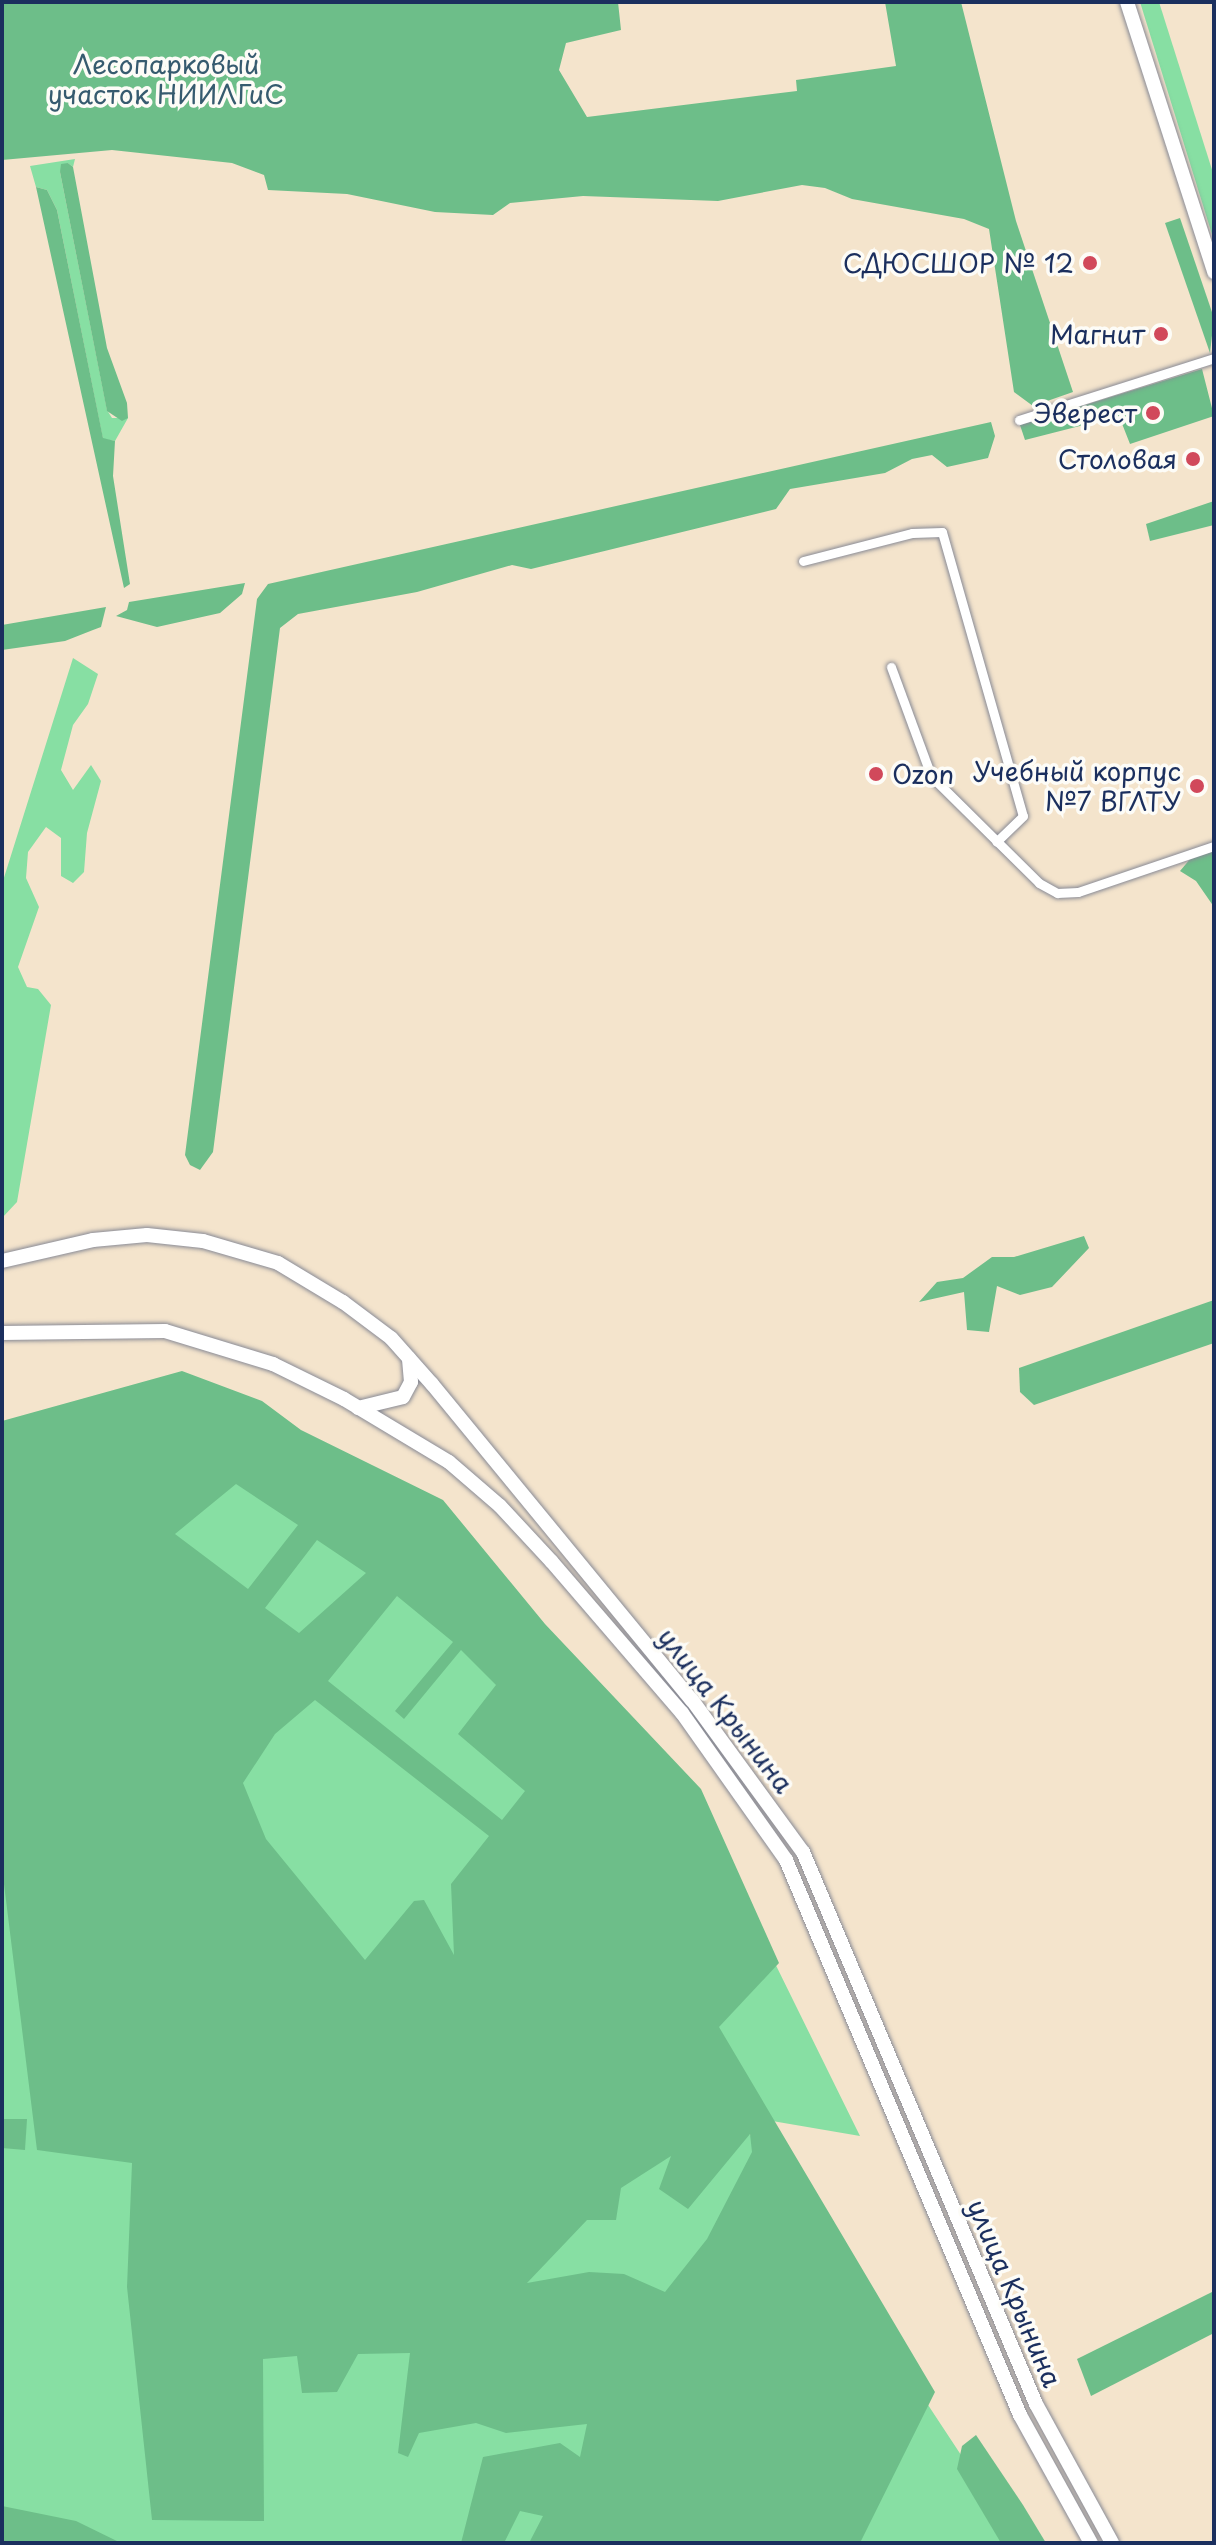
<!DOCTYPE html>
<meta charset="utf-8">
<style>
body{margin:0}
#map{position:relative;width:1216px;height:2545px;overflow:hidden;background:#f4e4cc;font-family:"Playpen Sans",sans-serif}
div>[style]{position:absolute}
.green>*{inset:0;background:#87dfa3}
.forest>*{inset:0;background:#6dbe89}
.roads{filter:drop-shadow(0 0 2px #888a95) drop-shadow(0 0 2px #888a95)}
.street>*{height:9px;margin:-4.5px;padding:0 4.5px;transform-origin:4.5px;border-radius:4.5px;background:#fff}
.secondary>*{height:14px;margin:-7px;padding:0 7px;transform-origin:7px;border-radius:7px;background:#fff}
.dots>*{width:22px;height:22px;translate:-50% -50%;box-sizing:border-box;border:4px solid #fdfcf7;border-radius:50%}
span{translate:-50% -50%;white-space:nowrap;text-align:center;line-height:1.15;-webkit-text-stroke:7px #fdfcf7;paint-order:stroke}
.park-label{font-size:26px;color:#365b6f}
.poi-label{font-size:26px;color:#1b2f5e}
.right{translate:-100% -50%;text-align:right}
.left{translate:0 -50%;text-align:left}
.street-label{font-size:26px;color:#1b2f5e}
.frame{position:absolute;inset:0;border:4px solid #1b2f5e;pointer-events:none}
</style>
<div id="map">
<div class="green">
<i style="clip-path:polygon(1140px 2px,1159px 2px,1214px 176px,1214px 241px)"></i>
<i style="clip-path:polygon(75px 159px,73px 167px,68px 163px,60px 172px,107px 410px,112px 418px,128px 418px,115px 441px,103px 439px,57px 210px,47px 190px,36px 187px,30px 166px)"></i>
<i style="clip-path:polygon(73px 658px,98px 674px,88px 704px,73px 725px,61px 770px,73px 790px,91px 765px,101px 781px,87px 833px,84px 872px,73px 883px,61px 876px,61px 838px,46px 827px,28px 852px,26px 878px,39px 907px,18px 967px,27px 987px,38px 989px,51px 1005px,17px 1202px,2px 1218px,2px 884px)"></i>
<i style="clip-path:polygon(179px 1375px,761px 1935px,860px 2136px,737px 2115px,1019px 2543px,2px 2543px,2px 1424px)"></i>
</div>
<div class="forest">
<i style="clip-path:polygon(2px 2px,618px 2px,621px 30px,566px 43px,559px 70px,587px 117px,797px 91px,796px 80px,896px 66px,885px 2px,961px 2px,1016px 221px,1073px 392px,1033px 406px,1014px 392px,989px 229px,964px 219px,852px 199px,825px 188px,802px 185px,718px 201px,583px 196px,510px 203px,493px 215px,435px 212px,347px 194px,268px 190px,264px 175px,232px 163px,112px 150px,2px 160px)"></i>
<i style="clip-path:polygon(68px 163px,73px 167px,107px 348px,127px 403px,128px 418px,122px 421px,107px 411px,60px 172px,61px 164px)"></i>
<i style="clip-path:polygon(36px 187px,47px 190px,57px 210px,103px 438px,115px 441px,113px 476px,130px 584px,124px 588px)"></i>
<i style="clip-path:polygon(1180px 218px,1214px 318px,1210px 353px,1165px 223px)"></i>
<i style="clip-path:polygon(1202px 369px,1214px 416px,1130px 444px,1119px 416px,1025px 440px,1020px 425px)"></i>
<i style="clip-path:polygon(991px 422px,995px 436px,988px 458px,947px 467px,932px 455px,912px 459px,885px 473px,790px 489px,776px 509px,531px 569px,512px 565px,417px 592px,298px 614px,280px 628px,213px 1152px,200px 1170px,190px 1165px,185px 1155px,257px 599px,268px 584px)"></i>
<i style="clip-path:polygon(1214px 501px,1214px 525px,1150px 541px,1146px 524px)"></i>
<i style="clip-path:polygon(245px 583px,242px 594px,220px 613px,157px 627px,116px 616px,127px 610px,129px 602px)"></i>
<i style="clip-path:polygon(106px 607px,101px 627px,93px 630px,65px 641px,2px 650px,2px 625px)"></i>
<i style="clip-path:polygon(1214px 851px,1214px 907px,1196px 881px,1180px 871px,1191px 858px)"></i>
<i style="clip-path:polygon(1084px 1236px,1089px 1248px,1052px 1287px,1020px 1295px,997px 1286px,989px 1332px,967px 1330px,964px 1292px,919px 1302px,937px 1282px,963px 1278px,992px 1257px,1014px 1257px)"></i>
<i style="clip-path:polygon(1214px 1300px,1214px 1343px,1034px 1405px,1020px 1392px,1019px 1368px)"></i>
<i style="clip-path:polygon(evenodd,182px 1371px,262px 1401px,301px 1430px,443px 1500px,545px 1624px,701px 1789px,779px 1963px,719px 2027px,935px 2392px,860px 2543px,529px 2543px,543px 2516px,520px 2511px,504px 2543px,461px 2543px,483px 2457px,560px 2443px,580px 2457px,587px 2424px,506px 2433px,476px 2423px,419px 2433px,408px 2457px,398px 2453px,410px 2353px,358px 2354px,337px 2392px,302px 2393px,297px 2356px,263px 2359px,264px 2521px,152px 2520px,127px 2287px,132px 2163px,37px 2150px,2px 1868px,2px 1421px,182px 1371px,236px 1484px,298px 1525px,248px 1589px,175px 1534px,236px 1484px,182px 1371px,317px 1540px,366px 1573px,299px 1633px,265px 1608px,317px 1540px,182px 1371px,397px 1596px,453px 1642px,395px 1711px,404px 1719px,461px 1650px,496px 1685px,458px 1734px,525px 1791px,502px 1820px,328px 1681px,397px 1596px,182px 1371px,315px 1700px,489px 1836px,451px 1884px,454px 1955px,424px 1900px,414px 1901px,365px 1960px,266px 1839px,243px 1783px,275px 1734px,315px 1700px,182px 1371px,750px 2134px,752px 2152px,707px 2239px,665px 2292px,624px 2274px,589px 2272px,527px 2283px,587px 2220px,616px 2220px,621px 2188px,671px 2156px,659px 2189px,688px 2209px,750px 2134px)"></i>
<i style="clip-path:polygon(2px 2119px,27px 2119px,25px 2150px,2px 2148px)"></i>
<i style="clip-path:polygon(1214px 2291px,1214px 2333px,1091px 2396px,1077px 2359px)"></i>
<i style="clip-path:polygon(976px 2435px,1023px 2505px,1046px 2543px,1001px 2543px,957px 2469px,962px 2446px)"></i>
<i style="clip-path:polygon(2px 2506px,76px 2521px,121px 2543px,2px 2543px)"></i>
</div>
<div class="roads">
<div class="street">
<i style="left:1019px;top:420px;width:205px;rotate:-17.6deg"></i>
<i style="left:803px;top:561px;width:113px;rotate:-14.4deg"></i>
<i style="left:912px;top:533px;width:30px;rotate:-2deg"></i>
<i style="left:942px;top:532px;width:295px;rotate:74.1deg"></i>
<i style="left:1023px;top:816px;width:37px;rotate:136deg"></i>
<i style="left:891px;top:667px;width:116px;rotate:69.8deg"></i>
<i style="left:931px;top:776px;width:152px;rotate:44.7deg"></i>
<i style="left:1039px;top:883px;width:21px;rotate:29deg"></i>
<i style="left:1057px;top:893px;width:21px;rotate:-3deg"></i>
<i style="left:1078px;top:892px;width:144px;rotate:-18.7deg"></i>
</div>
<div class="secondary">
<i style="left:1127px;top:2px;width:284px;rotate:72.1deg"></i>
<i style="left:2px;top:1261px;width:93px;rotate:-13deg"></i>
<i style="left:93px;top:1240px;width:54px;rotate:-5.3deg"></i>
<i style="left:147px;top:1235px;width:56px;rotate:6.1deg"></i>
<i style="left:203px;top:1241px;width:78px;rotate:16.3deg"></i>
<i style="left:278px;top:1263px;width:76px;rotate:31deg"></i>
<i style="left:343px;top:1302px;width:60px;rotate:36.9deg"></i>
<i style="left:391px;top:1338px;width:62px;rotate:48.3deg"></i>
<i style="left:432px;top:1384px;width:409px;rotate:50.6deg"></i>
<i style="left:692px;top:1700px;width:188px;rotate:53.9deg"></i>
<i style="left:803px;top:1852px;width:599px;rotate:67.12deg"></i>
<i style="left:1036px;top:2404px;width:158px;rotate:61.3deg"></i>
<i style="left:2px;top:1333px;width:163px;rotate:-0.7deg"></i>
<i style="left:165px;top:1331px;width:113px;rotate:17deg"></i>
<i style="left:273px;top:1364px;width:79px;rotate:26.2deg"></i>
<i style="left:344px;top:1399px;width:122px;rotate:31deg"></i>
<i style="left:449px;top:1462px;width:67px;rotate:40.8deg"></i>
<i style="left:500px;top:1506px;width:76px;rotate:47.1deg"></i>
<i style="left:552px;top:1562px;width:199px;rotate:49.3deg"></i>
<i style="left:682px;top:1713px;width:180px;rotate:54.7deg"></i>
<i style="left:786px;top:1860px;width:602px;rotate:67.14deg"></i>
<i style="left:1020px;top:2415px;width:146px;rotate:61deg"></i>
<i style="left:358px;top:1408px;width:46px;rotate:-13.7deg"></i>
<i style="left:403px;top:1397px;width:17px;rotate:-62deg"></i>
<i style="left:411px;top:1382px;width:24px;rotate:-95deg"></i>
</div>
</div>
<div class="dots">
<i style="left:1090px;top:263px;background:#d1495b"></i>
<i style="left:1161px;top:334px;background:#d1495b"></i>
<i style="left:1153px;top:413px;background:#d1495b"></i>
<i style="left:1193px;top:459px;background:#d1495b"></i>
<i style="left:876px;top:774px;background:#d1495b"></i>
<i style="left:1197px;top:786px;background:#d1495b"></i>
</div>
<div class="park-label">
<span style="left:166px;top:79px">Лесопарковый<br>участок НИИЛГиС</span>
</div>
<div class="poi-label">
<span class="right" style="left:1074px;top:263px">СДЮСШОР № 12</span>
<span class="right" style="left:1145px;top:334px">Магнит</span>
<span class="right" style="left:1137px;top:413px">Эверест</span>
<span class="right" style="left:1177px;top:459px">Столовая</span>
<span class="right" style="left:1181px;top:786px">Учебный корпус<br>№7 ВГЛТУ</span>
<span class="left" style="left:892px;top:774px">Ozon</span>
</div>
<div class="street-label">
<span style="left:726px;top:1710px;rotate:52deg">улица Крынина</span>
<span style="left:1015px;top:2293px;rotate:67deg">улица Крынина</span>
</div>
<div class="frame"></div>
</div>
